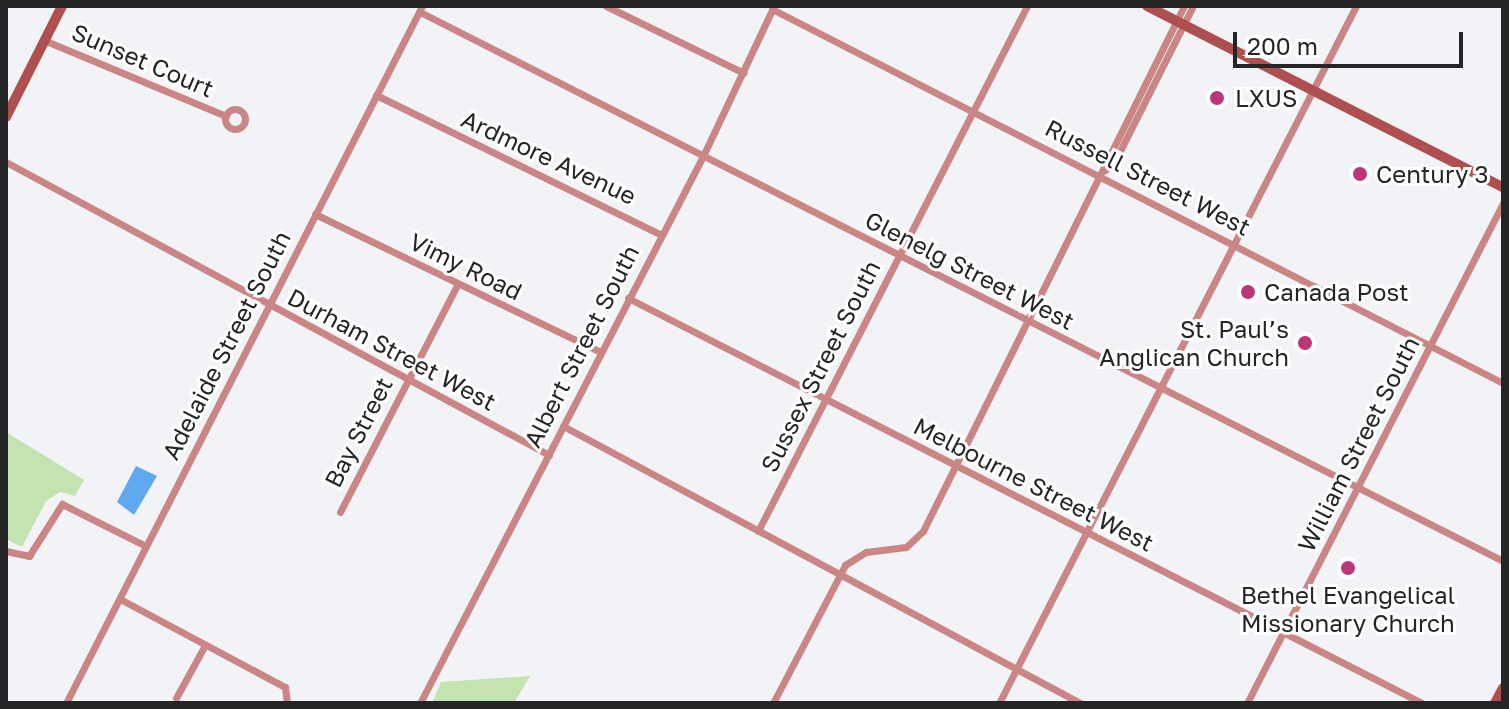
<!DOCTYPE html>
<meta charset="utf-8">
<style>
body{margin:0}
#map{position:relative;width:1509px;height:709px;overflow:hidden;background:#f2f3f6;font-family:"Golos Text",sans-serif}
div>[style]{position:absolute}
.green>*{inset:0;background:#c3e4b1}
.water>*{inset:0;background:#60a9ee}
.minor>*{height:7px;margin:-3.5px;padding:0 3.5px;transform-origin:3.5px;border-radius:3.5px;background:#ca8685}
.minor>.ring{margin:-3.5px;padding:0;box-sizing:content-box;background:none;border:7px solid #ca8685;border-radius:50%}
.secondary>*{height:10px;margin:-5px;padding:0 5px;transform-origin:5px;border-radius:5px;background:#ae4f50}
.dots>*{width:22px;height:22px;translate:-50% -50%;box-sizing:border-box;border:4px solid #fff;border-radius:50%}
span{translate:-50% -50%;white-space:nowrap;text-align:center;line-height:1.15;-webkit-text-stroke:6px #fff;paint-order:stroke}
.street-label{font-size:24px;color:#242526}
.poi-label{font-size:24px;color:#242526}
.left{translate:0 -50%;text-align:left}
.right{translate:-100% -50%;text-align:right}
.frame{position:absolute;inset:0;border:8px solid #242526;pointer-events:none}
.scale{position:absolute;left:1233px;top:32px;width:230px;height:36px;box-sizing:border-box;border:4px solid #242526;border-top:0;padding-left:10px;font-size:24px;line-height:28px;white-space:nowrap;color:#242526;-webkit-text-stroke:6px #fff;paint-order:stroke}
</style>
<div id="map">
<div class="green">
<i style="clip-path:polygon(6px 432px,84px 480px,75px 496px,60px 492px,46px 501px,22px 547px,6px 539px)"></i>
<i style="clip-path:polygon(530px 676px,514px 703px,432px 703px,441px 682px)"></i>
</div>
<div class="water">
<i style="clip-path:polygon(136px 466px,157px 476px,134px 515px,117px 502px)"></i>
</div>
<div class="minor">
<i style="left:606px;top:6px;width:153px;rotate:25.9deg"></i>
<i style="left:772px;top:9px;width:821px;rotate:27.1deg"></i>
<i style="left:420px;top:12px;width:1214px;rotate:26.88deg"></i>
<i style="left:46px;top:41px;width:195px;rotate:22.6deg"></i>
<i style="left:376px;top:95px;width:316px;rotate:26.1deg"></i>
<i class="ring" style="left:225px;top:109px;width:13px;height:13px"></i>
<i style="left:6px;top:162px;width:617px;rotate:28.35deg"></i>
<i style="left:1105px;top:170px;width:11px;rotate:-38deg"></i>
<i style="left:1114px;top:163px;width:176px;rotate:-63.3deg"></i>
<i style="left:315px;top:214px;width:317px;rotate:25.8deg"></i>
<i style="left:628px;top:298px;width:891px;rotate:27.03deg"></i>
<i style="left:563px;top:426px;width:587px;rotate:28.18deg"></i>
<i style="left:340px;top:512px;width:255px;rotate:-62.7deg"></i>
<i style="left:758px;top:531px;width:590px;rotate:-62.87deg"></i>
<i style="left:6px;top:551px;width:24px;rotate:12deg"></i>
<i style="left:29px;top:556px;width:62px;rotate:-57.6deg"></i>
<i style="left:62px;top:504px;width:94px;rotate:26.6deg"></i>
<i style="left:120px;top:599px;width:187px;rotate:28.1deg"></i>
<i style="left:285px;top:687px;width:16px;rotate:83deg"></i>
<i style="left:176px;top:698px;width:60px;rotate:-61.3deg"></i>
<i style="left:66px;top:703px;width:783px;rotate:-62.94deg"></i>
<i style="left:420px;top:703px;width:616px;rotate:-62.64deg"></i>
<i style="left:703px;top:156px;width:164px;rotate:-64.7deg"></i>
<i style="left:773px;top:703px;width:156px;rotate:-62.4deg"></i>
<i style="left:845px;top:565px;width:25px;rotate:-32deg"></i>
<i style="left:866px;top:552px;width:40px;rotate:-7.1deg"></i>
<i style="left:906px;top:547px;width:23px;rotate:-43deg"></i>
<i style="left:923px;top:531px;width:586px;rotate:-63.57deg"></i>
<i style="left:999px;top:703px;width:783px;rotate:-62.88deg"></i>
<i style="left:1247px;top:703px;width:562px;rotate:-62.89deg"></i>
</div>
<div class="secondary">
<i style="left:1147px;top:6px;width:399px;rotate:27deg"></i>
<i style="left:6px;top:117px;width:124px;rotate:-63.2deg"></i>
<i style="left:1495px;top:703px;width:17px;rotate:-62deg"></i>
</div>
<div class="dots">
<i style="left:1217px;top:98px;background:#bb3578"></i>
<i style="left:1360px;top:174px;background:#bb3578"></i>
<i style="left:1248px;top:292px;background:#bb3578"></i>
<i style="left:1305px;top:343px;background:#bb3578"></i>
<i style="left:1348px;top:568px;background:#bb3578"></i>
</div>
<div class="street-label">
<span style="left:143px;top:60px;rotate:23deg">Sunset Court</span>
<span style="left:549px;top:157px;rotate:25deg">Ardmore Avenue</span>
<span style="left:1148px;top:177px;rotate:27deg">Russell Street West</span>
<span style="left:466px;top:266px;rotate:26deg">Vimy Road</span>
<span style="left:970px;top:270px;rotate:27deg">Glenelg Street West</span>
<span style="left:226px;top:345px;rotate:-63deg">Adelaide Street South</span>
<span style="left:581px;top:346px;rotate:-63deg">Albert Street South</span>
<span style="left:392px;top:349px;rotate:28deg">Durham Street West</span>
<span style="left:820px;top:366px;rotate:-63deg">Sussex Street South</span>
<span style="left:358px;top:432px;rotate:-63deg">Bay Street</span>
<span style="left:1358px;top:444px;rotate:-63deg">William Street South</span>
<span style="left:1034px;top:484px;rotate:27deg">Melbourne Street West</span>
</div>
<div class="poi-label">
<span class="left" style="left:1235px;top:98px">LXUS</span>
<span class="left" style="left:1376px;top:174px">Century 3</span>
<span class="left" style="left:1264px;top:292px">Canada Post</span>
<span class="right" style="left:1289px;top:343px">St. Paul’s<br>Anglican Church</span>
<span style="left:1348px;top:609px">Bethel Evangelical<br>Missionary Church</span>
</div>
<div class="frame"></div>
<div class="scale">200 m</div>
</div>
